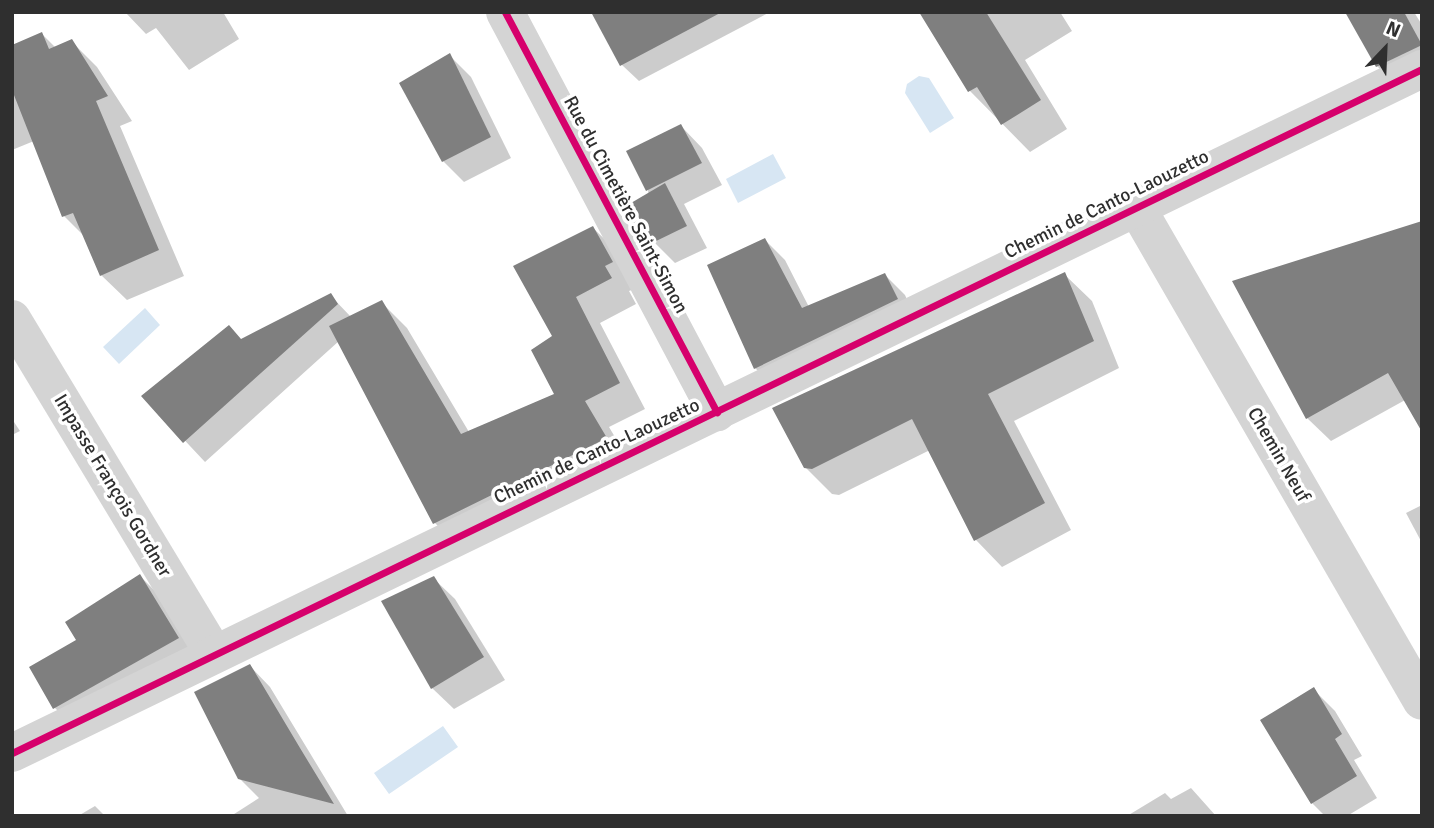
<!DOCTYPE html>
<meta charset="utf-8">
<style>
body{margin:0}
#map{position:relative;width:1434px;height:828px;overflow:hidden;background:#fff;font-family:Signika,sans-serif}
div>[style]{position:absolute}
.water>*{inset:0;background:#d7e6f3}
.shadow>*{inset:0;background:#0003}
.building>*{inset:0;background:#7f7f7f}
.street>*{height:38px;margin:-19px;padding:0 19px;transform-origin:19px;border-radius:19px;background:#d4d4d4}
.cycleway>*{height:7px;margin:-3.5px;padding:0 3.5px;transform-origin:3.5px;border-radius:3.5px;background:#d6006c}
span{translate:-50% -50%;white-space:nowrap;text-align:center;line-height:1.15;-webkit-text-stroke:7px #fff;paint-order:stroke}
.street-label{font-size:19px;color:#2f2f2f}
.frame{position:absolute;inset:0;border:14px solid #2f2f2f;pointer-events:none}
.north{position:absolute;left:1350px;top:14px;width:70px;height:70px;-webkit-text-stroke:5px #fff;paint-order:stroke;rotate:23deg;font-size:19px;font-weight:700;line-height:28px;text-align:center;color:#2f2f2f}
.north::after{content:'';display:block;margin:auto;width:24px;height:32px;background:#2f2f2f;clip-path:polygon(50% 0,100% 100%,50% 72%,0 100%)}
</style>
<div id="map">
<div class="water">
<i style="clip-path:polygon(919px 76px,929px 78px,954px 118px,930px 133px,905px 93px,907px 84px)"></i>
<i style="clip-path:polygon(773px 154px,786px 178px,738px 203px,726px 179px)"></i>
<i style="clip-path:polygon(145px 308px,160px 325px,119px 364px,103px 347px)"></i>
<i style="clip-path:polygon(443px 726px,458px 747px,389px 794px,374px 773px)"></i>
</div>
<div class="shadow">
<i style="clip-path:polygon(223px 12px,239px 39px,189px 70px,156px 28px,146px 34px,125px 12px)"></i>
<i style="clip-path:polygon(593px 12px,770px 12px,639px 81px,622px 65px)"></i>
<i style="clip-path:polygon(921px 12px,1060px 12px,1072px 31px,1025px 60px,1067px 129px,1030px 152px,970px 91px)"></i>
<i style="clip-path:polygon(1347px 12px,1414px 12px,1422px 25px,1422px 88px,1407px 96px,1377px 66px)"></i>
<i style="clip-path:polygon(42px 34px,56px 48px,71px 41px,97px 67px,132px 121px,120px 126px,184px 276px,127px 300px,101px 275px,85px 237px,64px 216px,34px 141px,12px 150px,12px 47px)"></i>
<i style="clip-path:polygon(450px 56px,471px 77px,511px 158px,464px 182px,443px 161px)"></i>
<i style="clip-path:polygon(681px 126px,702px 148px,722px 185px,684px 204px,707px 248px,675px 263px,654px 242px,648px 190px)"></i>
<i style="clip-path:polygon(593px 228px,619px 253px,637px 288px,629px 291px,636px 304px,600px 323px,645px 409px,609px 427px,631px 464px,460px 549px,435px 523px,339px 341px,205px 462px,144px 397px,330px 295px,351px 317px,381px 302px,407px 328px,469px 432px,557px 395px,555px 336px)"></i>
<i style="clip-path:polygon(1422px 229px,1407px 399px,1331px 441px,1307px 418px)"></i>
<i style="clip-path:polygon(765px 240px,785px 260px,809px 307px,885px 275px,905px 295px,916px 319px,775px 387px,755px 368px)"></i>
<i style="clip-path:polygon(1065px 275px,1092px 301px,1119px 368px,1014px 421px,1071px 530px,1002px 567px,976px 540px,930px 450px,839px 495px,832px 494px,805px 467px)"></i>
<i style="clip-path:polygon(12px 419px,20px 431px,12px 435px)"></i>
<i style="clip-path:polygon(1422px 505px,1422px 543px,1406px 513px)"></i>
<i style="clip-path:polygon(140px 576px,162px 598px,199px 660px,76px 729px,55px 708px,78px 640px)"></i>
<i style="clip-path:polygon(433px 578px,455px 599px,505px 680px,454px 709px,432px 688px)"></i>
<i style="clip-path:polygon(250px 666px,270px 687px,348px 816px,231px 816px,259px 798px,239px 778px)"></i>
<i style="clip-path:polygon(1314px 690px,1335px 711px,1362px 756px,1354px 760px,1377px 798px,1347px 816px,1325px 816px,1312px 803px)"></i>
<i style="clip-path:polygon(1191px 788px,1216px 816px,1127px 816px,1165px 793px,1171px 799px)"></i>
<i style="clip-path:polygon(95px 806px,105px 816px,78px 816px)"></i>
</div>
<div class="building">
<i style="clip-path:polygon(591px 12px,722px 12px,620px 66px)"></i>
<i style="clip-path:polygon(919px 12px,986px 12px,1041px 100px,1001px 125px,977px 87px,968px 92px)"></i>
<i style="clip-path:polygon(1345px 12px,1404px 12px,1422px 45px,1376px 67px)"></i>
<i style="clip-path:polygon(42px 32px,49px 49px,72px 39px,108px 96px,96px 101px,159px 250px,100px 276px,73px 213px,62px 217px,12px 90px,12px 45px)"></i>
<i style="clip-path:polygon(450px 53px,491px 137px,442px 162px,399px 83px)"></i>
<i style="clip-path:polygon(681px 124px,702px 163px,646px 191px,626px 151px)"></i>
<i style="clip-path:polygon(665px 183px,687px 226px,652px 243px,631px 203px)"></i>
<i style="clip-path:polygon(1422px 221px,1422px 432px,1388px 373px,1306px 419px,1232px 281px)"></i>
<i style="clip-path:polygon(593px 226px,613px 262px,605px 266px,612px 278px,576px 297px,620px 383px,585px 401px,607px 438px,433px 524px,329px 326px,382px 300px,461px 434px,554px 394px,531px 350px,552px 336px,513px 266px)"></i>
<i style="clip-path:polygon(765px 238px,802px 308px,885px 273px,898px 299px,754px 369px,707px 265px)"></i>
<i style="clip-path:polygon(1065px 272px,1094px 341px,988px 394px,1045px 503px,974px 541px,912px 419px,812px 469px,804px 468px,772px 408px)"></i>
<i style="clip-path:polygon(331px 293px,338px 304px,183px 443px,141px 396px,229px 325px,241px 339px)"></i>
<i style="clip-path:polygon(140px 574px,179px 638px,53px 709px,29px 667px,76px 640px,65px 622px)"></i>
<i style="clip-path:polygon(434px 576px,484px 657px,431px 689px,381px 601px)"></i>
<i style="clip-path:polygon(250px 664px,300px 748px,334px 804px,238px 779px,194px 692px)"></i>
<i style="clip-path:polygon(1314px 687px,1342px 734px,1335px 739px,1357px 776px,1311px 804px,1260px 720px)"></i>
</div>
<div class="street">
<i style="left:505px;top:12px;width:453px;rotate:62.1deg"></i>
<i style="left:1137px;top:208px;width:569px;rotate:59.97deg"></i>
<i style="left:12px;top:319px;width:389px;rotate:58.9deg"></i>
<i style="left:12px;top:753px;width:1567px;rotate:-25.88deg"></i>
</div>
<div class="cycleway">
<i style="left:505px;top:12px;width:453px;rotate:62.1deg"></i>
<i style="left:12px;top:753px;width:1567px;rotate:-25.88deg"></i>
</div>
<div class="street-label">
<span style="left:625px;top:205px;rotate:62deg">Rue du Cimetière Saint-Simon</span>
<span style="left:1107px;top:205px;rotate:-26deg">Chemin de Canto-Laouzetto</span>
<span style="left:597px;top:452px;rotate:-25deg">Chemin de Canto-Laouzetto</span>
<span style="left:1278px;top:455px;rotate:60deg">Chemin Neuf</span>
<span style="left:112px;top:486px;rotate:59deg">Impasse François Gordner</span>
</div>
<div class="frame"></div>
<div class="north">N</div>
</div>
